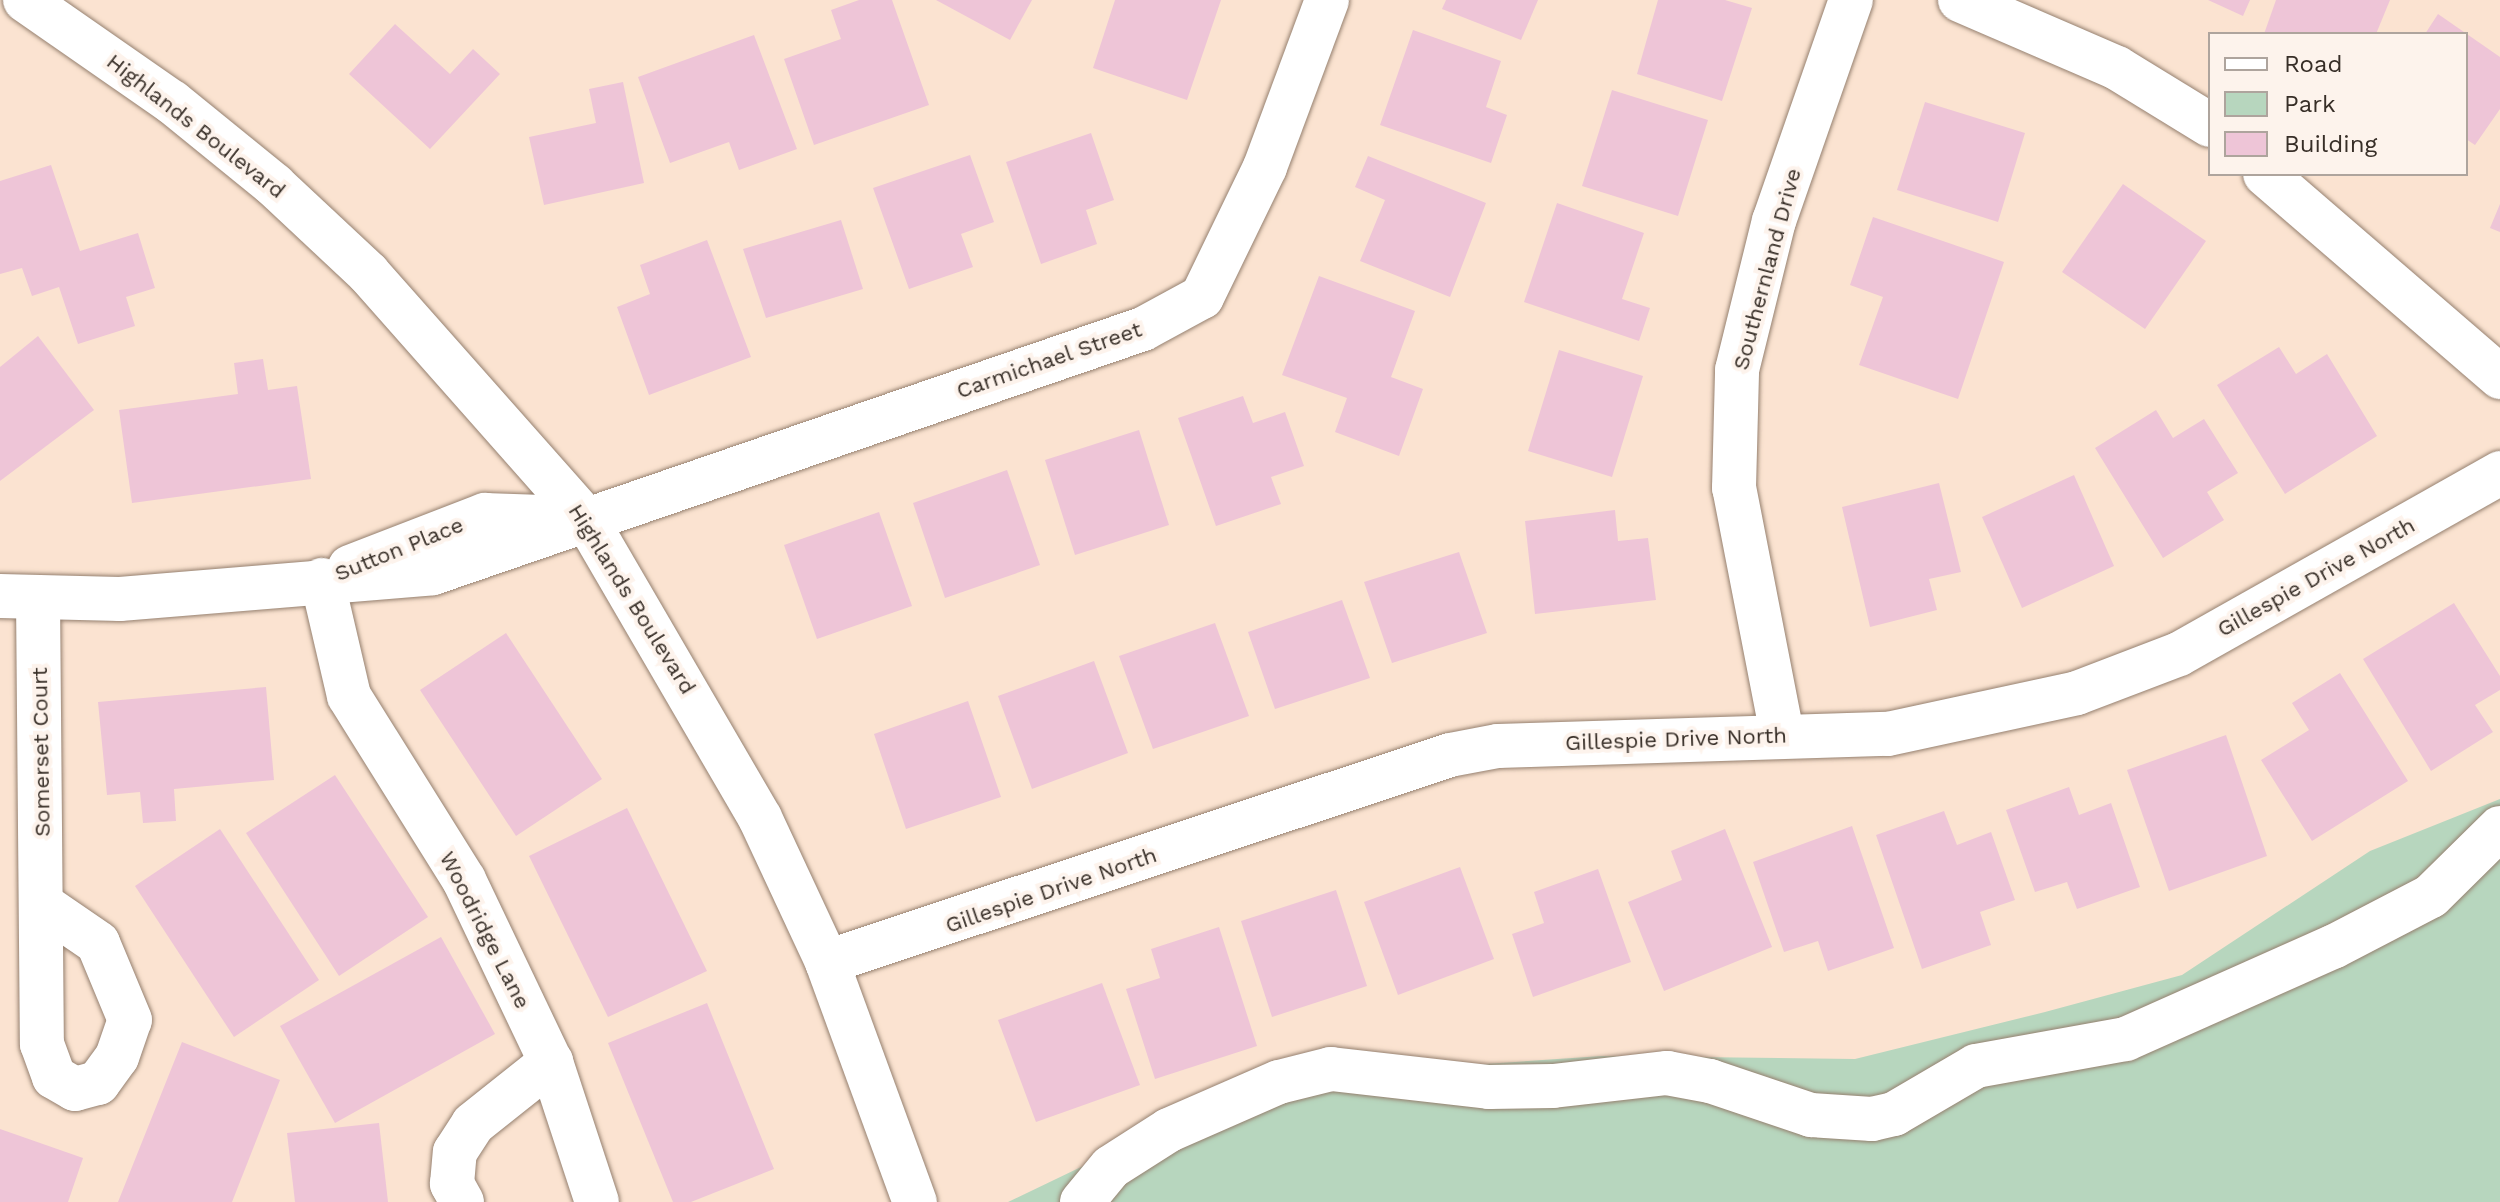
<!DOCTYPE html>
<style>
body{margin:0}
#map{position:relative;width:2500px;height:1202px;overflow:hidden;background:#fbe3d1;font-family:"Work Sans",sans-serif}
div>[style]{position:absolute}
.green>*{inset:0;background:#b7d6be}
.building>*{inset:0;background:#eec5d7}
.roads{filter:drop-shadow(0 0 2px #95806f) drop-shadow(0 0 2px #95806f)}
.minor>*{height:44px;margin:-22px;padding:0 22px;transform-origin:22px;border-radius:22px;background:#fff}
span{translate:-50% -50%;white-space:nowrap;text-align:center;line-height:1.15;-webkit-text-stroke:8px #fdf3ec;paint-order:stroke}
.street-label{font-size:22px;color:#372e27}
.legend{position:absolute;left:2208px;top:32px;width:260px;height:144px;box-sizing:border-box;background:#fdf3ec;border:2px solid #aea49d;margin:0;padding:10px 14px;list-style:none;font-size:24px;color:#372e27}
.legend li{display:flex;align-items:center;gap:16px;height:40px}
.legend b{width:40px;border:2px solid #aea49d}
</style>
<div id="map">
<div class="green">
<i style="clip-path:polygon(2500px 799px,2500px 1202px,1008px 1202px,1264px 1079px,1602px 1056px,1855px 1059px,2045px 1012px,2182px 975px,2370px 851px)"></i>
</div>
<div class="building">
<i style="clip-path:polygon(859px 0,892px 0,929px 105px,814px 145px,784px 59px,841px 39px,831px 10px)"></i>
<i style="clip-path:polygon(936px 0,1032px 0,1010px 40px)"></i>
<i style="clip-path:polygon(1115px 0,1221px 0,1187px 100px,1093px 68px)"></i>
<i style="clip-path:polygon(1446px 0,1538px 0,1521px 40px,1442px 9px)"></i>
<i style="clip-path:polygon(1658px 0,1725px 0,1752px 8px,1722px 101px,1637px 74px)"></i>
<i style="clip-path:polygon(2208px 0,2250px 0,2243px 16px)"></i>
<i style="clip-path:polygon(2276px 0,2390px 0,2376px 34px,2264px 34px)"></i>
<i style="clip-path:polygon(2438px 14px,2500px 57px,2500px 109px,2475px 145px,2466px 139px,2466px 34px,2425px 34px)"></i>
<i style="clip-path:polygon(395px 24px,450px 74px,473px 49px,500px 74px,430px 149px,349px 74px)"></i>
<i style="clip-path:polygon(1413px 30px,1501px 61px,1486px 107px,1507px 115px,1491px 163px,1380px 125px)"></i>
<i style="clip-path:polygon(754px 35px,797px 149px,739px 170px,729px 142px,670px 163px,638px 77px)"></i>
<i style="clip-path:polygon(623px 82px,644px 183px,544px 205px,529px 137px,596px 123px,589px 89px)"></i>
<i style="clip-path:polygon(1612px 90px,1708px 120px,1678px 216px,1582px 186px)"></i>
<i style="clip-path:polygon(1925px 102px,2025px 133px,1998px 222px,1897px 190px)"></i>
<i style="clip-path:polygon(1091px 133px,1114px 200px,1086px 210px,1097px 244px,1041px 264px,1006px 162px)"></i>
<i style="clip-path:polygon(970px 155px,994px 222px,961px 234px,973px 267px,909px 289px,873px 188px)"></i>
<i style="clip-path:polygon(1368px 156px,1486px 203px,1450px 297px,1360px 261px,1385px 200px,1355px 187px)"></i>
<i style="clip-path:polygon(51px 165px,80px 251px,138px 233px,155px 288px,126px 297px,135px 326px,78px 344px,59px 287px,32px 296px,22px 268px,0 274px,0 181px)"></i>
<i style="clip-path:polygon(2123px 184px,2206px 241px,2145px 329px,2062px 272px)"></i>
<i style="clip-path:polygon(1557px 203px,1644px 233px,1622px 299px,1650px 308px,1639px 341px,1524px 302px)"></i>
<i style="clip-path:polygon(2500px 204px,2500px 232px,2490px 228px)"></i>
<i style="clip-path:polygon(1873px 217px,2004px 262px,1958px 399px,1859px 365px,1883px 297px,1850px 285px)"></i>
<i style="clip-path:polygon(841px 220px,863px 289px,766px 318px,743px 249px)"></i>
<i style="clip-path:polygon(707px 240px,751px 357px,649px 395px,617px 307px,650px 294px,640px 265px)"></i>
<i style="clip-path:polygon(1319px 276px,1415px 311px,1391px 377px,1423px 389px,1399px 456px,1335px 432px,1347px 398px,1282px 375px)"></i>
<i style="clip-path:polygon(38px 336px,94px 410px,0 481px,0 367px)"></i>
<i style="clip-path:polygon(2279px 347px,2296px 374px,2327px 354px,2377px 436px,2285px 494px,2217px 385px)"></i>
<i style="clip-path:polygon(1559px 350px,1643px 376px,1612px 477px,1528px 451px)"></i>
<i style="clip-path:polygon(263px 359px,268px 390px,297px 386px,311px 479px,132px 503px,119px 410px,238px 394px,234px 363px)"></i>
<i style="clip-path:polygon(1243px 396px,1253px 423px,1285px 412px,1304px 466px,1271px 477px,1281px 504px,1216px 526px,1178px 418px)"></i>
<i style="clip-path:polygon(2156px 410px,2173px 438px,2204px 419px,2238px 473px,2207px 492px,2224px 520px,2163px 558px,2095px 448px)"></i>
<i style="clip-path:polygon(1139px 430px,1169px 525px,1075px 555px,1045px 460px)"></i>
<i style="clip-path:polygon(1007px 470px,1040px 565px,945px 598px,913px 503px)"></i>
<i style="clip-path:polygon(2074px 475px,2114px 566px,2022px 608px,1982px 517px)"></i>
<i style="clip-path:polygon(1939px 483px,1961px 572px,1929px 579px,1937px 610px,1870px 627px,1842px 507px)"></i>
<i style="clip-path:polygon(1615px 510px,1618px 541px,1648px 538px,1656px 600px,1535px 614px,1525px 521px)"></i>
<i style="clip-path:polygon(879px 512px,912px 606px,817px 639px,784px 545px)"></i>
<i style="clip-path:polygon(1459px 552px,1487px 633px,1392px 663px,1364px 582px)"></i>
<i style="clip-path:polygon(1342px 600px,1370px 678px,1275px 709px,1248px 632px)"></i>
<i style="clip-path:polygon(2454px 603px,2500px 676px,2500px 690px,2475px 705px,2493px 732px,2431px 771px,2363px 659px)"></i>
<i style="clip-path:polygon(1215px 623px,1249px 716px,1153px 749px,1119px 656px)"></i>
<i style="clip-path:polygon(506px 633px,602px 779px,516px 836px,420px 690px)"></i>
<i style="clip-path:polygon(1094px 661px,1128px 753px,1032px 789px,998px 696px)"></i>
<i style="clip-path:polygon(2340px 673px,2408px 781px,2312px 841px,2261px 760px,2309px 730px,2292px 703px)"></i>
<i style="clip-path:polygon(266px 687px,274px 780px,174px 789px,176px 821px,143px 823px,140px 792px,107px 795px,98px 702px)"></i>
<i style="clip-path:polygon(968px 701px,1001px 797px,906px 829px,874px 734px)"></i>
<i style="clip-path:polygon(2226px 735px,2267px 856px,2169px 891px,2127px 770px)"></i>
<i style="clip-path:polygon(335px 775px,428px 917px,339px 976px,246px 833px)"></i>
<i style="clip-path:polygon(2069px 787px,2079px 815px,2111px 803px,2140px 887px,2077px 909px,2067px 882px,2035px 892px,2006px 810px)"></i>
<i style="clip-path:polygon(627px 808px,707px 971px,608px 1017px,529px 856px)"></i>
<i style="clip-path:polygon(1944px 811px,1957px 845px,1991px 832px,2015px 900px,1980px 912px,1991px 945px,1922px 969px,1876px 835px)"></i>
<i style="clip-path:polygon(1852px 826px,1894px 948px,1828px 971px,1818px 941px,1784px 952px,1753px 862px)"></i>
<i style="clip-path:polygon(220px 829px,319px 980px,234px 1037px,135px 886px)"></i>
<i style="clip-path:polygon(1725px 829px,1772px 947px,1664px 991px,1628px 902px,1682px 880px,1671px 851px)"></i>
<i style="clip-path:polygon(1460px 867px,1494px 959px,1398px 995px,1364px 902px)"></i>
<i style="clip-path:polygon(1598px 869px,1631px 962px,1533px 997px,1512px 934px,1544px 923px,1534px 892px)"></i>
<i style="clip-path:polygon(1336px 890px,1367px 986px,1272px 1017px,1241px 921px)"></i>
<i style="clip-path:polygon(1219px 927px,1257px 1046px,1155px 1079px,1126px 989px,1160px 978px,1151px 949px)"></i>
<i style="clip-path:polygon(441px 937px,495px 1034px,335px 1123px,280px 1026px)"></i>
<i style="clip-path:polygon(1102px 983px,1140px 1085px,1036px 1122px,998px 1020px)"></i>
<i style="clip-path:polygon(707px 1003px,774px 1169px,691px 1202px,673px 1202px,608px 1043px)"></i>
<i style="clip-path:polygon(182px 1042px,280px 1080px,232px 1202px,118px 1202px)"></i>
<i style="clip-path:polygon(379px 1123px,388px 1202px,295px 1202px,287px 1133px)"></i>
<i style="clip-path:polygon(0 1129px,83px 1158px,68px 1202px,0 1202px)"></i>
</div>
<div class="roads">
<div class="minor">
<i style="left:25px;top:0;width:179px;rotate:34.8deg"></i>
<i style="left:172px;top:102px;width:132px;rotate:39.1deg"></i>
<i style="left:274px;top:185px;width:129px;rotate:43.1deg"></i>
<i style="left:368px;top:273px;width:329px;rotate:48.5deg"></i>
<i style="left:586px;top:519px;width:346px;rotate:59.8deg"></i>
<i style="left:760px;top:818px;width:159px;rotate:65deg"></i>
<i style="left:827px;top:962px;width:256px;rotate:69.9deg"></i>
<i style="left:1960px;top:0;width:171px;rotate:23.4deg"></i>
<i style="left:2117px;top:68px;width:109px;rotate:31.5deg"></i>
<i style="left:2265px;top:174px;width:311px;rotate:40.8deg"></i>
<i style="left:350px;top:567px;width:145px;rotate:-21.1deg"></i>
<i style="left:485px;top:515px;width:86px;rotate:2deg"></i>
<i style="left:322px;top:580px;width:119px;rotate:76.9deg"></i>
<i style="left:349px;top:696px;width:217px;rotate:58deg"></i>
<i style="left:464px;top:880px;width:202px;rotate:64.5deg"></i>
<i style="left:551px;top:1062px;width:147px;rotate:71.8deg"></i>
<i style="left:0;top:596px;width:120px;rotate:1.4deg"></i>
<i style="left:120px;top:599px;width:314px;rotate:-4.7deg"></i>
<i style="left:433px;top:573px;width:751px;rotate:-18.97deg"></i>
<i style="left:1143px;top:329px;width:67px;rotate:-28.5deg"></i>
<i style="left:1202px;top:297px;width:144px;rotate:-64.1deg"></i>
<i style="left:1265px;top:167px;width:178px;rotate:-69.6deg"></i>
<i style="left:38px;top:598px;width:446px;rotate:89.5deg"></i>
<i style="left:42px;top:1044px;width:35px;rotate:70deg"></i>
<i style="left:54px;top:1077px;width:24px;rotate:30deg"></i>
<i style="left:75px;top:1089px;width:24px;rotate:-15deg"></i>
<i style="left:98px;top:1083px;width:32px;rotate:-54deg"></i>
<i style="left:117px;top:1057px;width:39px;rotate:-71deg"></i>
<i style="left:130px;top:1020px;width:83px;rotate:-112.6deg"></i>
<i style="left:98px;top:943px;width:65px;rotate:-145.6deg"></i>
<i style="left:1782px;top:734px;width:251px;rotate:-101deg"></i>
<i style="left:1734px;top:488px;width:118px;rotate:-88.5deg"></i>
<i style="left:1737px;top:370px;width:154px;rotate:-76.1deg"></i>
<i style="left:1774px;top:221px;width:234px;rotate:-70.8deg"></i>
<i style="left:827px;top:962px;width:656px;rotate:-18.38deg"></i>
<i style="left:1450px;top:755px;width:49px;rotate:-10.6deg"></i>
<i style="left:1498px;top:746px;width:390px;rotate:-1.8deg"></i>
<i style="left:1888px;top:734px;width:193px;rotate:-12.2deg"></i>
<i style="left:2077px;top:693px;width:109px;rotate:-20.9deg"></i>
<i style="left:2179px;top:654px;width:369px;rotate:-29.4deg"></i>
<i style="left:462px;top:1202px;width:21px;rotate:-119deg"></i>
<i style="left:452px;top:1184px;width:32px;rotate:-85deg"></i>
<i style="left:455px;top:1152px;width:33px;rotate:-57deg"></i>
<i style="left:473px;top:1124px;width:100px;rotate:-38.5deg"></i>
<i style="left:1082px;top:1202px;width:45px;rotate:-50.4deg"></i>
<i style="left:1111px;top:1167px;width:69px;rotate:-32.5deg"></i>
<i style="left:1169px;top:1130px;width:120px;rotate:-23.6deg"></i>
<i style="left:1279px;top:1082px;width:54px;rotate:-14deg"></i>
<i style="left:1331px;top:1069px;width:159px;rotate:6.5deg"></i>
<i style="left:1489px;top:1087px;width:64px;rotate:-0.9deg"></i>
<i style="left:1553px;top:1086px;width:115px;rotate:-6.5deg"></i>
<i style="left:1667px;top:1073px;width:44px;rotate:10.5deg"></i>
<i style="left:1710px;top:1081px;width:107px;rotate:18.6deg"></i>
<i style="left:1811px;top:1115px;width:61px;rotate:3.8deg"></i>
<i style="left:1872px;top:1119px;width:23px;rotate:-13deg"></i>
<i style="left:1894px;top:1114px;width:95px;rotate:-30.3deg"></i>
<i style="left:1976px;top:1066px;width:152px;rotate:-10.2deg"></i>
<i style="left:2126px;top:1039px;width:227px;rotate:-24deg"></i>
<i style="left:2333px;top:947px;width:110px;rotate:-27.5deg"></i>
<i style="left:2431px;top:896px;width:97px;rotate:-44.6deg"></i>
</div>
</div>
<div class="street-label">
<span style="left:196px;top:126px;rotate:38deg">Highlands Boulevard</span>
<span style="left:1767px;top:269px;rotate:-75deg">Southernland Drive</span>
<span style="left:1049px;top:360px;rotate:-19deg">Carmichael Street</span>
<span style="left:399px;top:549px;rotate:-22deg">Sutton Place</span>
<span style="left:2316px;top:577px;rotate:-29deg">Gillespie Drive North</span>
<span style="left:632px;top:599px;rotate:58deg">Highlands Boulevard</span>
<span style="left:1676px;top:739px;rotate:-2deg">Gillespie Drive North</span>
<span style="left:41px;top:752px;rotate:-91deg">Somerset Court</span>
<span style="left:1051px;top:890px;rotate:-19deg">Gillespie Drive North</span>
<span style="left:485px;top:930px;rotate:63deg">Woodridge Lane</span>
</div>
<ul class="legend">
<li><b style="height:10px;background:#fff"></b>Road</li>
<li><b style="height:22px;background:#b7d6be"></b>Park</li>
<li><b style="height:22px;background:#eec5d7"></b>Building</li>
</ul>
</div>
